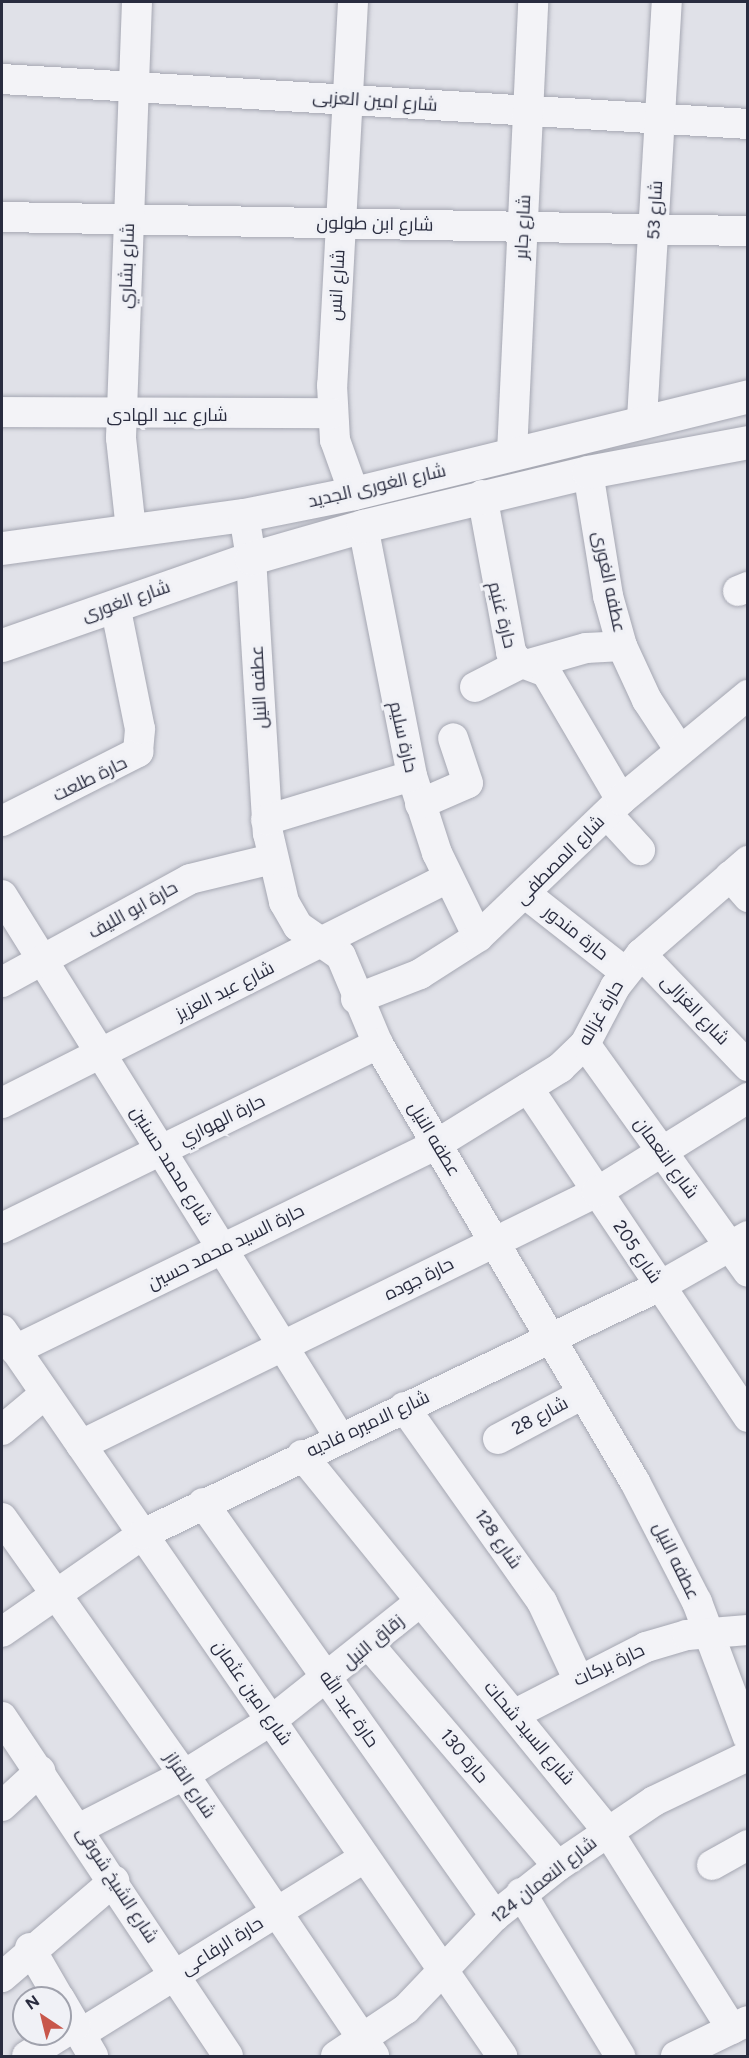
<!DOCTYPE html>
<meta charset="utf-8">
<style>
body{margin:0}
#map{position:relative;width:749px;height:2058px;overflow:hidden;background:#e0e1e8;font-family:Figtree,Cairo,sans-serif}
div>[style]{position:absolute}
.roads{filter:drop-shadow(0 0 2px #a5a7b2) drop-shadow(0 0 2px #a5a7b2)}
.minor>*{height:30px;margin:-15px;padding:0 15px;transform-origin:15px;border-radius:15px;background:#f3f3f7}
.tertiary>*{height:33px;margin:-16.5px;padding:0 16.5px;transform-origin:16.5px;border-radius:16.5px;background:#f3f3f7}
span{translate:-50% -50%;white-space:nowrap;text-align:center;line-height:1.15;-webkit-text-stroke:6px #f0f1f6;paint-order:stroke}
.street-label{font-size:18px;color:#292c3f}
.frame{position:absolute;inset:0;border:3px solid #292c3f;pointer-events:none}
.north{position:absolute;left:12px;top:1986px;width:60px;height:60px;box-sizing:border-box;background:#f0f1f6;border:2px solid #a0a2ad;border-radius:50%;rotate:325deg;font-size:16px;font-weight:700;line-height:24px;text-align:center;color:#292c3f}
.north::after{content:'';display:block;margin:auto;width:21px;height:27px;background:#c8574b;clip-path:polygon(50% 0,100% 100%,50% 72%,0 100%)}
</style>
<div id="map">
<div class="roads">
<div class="minor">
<i style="left:353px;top:2px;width:384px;rotate:93.1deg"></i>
<i style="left:332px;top:385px;width:55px;rotate:86.9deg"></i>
<i style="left:335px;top:440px;width:56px;rotate:70.3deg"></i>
<i style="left:2px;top:79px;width:747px;rotate:3.45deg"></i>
<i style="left:2px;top:217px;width:746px;rotate:1.08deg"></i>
<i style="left:2px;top:412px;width:330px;rotate:0.2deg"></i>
<i style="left:642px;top:419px;width:418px;rotate:-86.6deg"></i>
<i style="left:512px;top:453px;width:451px;rotate:-87.3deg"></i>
<i style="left:588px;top:472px;width:126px;rotate:80.8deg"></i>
<i style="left:608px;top:596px;width:52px;rotate:74.4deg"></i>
<i style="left:622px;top:646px;width:60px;rotate:65.2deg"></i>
<i style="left:647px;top:700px;width:59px;rotate:56.9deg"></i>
<i style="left:482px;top:495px;width:160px;rotate:79.5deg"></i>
<i style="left:511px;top:652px;width:11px;rotate:56deg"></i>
<i style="left:517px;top:661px;width:31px;rotate:21deg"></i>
<i style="left:546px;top:672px;width:148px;rotate:59.6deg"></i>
<i style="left:244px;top:515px;width:44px;rotate:80.8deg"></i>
<i style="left:251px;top:558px;width:276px;rotate:86.5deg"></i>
<i style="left:268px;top:833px;width:71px;rotate:76.9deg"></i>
<i style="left:284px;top:902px;width:28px;rotate:60deg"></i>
<i style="left:298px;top:926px;width:52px;rotate:34.9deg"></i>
<i style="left:341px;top:956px;width:95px;rotate:67.2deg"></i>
<i style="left:378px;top:1044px;width:508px;rotate:59.6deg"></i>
<i style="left:635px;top:1482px;width:135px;rotate:62.7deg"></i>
<i style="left:697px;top:1602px;width:145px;rotate:69.4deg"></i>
<i style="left:363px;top:526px;width:255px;rotate:78.9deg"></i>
<i style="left:412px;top:776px;width:81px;rotate:72deg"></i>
<i style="left:437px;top:853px;width:93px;rotate:64deg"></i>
<i style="left:131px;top:530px;width:93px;rotate:-96.2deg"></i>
<i style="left:121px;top:438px;width:436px;rotate:-87.9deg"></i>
<i style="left:738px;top:591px;width:11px;rotate:-22deg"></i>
<i style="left:533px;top:663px;width:55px;rotate:-15.8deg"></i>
<i style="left:586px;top:648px;width:36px;rotate:-3deg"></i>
<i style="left:475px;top:687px;width:53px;rotate:-27.1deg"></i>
<i style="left:420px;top:804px;width:52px;rotate:-23.6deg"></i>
<i style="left:468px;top:783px;width:47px;rotate:-108.4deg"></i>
<i style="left:607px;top:814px;width:49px;rotate:47.5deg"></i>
<i style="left:266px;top:820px;width:152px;rotate:-16.8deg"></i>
<i style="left:2px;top:821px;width:153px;rotate:-26.9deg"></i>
<i style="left:138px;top:752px;width:23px;rotate:-85deg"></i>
<i style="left:140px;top:729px;width:126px;rotate:-101.4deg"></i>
<i style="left:730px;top:876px;width:28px;rotate:49deg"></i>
<i style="left:2px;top:895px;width:640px;rotate:58.1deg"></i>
<i style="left:527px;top:895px;width:125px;rotate:38.2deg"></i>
<i style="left:641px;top:954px;width:155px;rotate:46.3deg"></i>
<i style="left:2px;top:982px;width:214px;rotate:-28.7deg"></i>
<i style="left:190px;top:879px;width:84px;rotate:-13.7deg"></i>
<i style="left:356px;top:999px;width:69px;rotate:-21.3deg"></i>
<i style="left:420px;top:974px;width:69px;rotate:-32.5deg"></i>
<i style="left:478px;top:937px;width:198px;rotate:-43.8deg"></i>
<i style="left:621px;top:800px;width:165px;rotate:-39.6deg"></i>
<i style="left:585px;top:1044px;width:280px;rotate:54.4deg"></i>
<i style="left:528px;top:1088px;width:396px;rotate:56.2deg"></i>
<i style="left:2px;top:1103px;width:500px;rotate:-26.8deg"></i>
<i style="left:2px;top:1228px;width:419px;rotate:-26.1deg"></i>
<i style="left:2px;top:1330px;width:882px;rotate:55.44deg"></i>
<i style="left:15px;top:1350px;width:470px;rotate:-26deg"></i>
<i style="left:437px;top:1144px;width:145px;rotate:-31.7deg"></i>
<i style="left:560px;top:1068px;width:35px;rotate:-44deg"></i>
<i style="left:585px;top:1044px;width:64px;rotate:-62.2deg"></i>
<i style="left:615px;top:987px;width:42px;rotate:-51.8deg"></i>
<i style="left:641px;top:954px;width:142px;rotate:-41deg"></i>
<i style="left:404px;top:1407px;width:239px;rotate:54.7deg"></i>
<i style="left:542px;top:1602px;width:85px;rotate:64.9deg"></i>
<i style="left:2px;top:1430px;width:56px;rotate:-39.9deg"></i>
<i style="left:498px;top:1439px;width:96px;rotate:-27.9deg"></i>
<i style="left:81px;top:1445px;width:575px;rotate:-26.12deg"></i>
<i style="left:597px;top:1192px;width:178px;rotate:-31.9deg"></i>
<i style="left:302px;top:1455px;width:483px;rotate:50.9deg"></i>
<i style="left:607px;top:1830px;width:235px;rotate:57.9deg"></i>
<i style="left:203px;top:1503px;width:506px;rotate:54.74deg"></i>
<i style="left:2px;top:1518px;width:315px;rotate:54.7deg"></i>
<i style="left:184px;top:1775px;width:339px;rotate:55.9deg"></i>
<i style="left:2px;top:1632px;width:172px;rotate:-34.8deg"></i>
<i style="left:143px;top:1534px;width:573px;rotate:-25.63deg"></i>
<i style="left:660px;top:1286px;width:101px;rotate:-29.6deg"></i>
<i style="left:370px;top:1646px;width:289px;rotate:49.5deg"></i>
<i style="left:515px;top:1714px;width:147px;rotate:-27.1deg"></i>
<i style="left:646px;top:1647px;width:43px;rotate:-16.3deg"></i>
<i style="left:687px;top:1635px;width:61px;rotate:-4.7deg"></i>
<i style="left:2px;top:1717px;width:407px;rotate:56.3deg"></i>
<i style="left:2px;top:1806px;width:52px;rotate:-42.6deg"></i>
<i style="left:80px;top:1828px;width:117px;rotate:-27deg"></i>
<i style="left:184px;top:1775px;width:104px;rotate:-32deg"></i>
<i style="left:272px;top:1720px;width:189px;rotate:-38.6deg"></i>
<i style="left:712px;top:1865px;width:41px;rotate:-29.1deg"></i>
<i style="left:521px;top:1893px;width:191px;rotate:58.7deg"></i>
<i style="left:30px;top:1948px;width:58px;rotate:59.9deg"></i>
<i style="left:2px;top:1977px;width:148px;rotate:-40.6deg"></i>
<i style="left:60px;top:1999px;width:66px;rotate:59.9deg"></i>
<i style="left:80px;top:2034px;width:335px;rotate:-31.8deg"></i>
<i style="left:27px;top:2056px;width:57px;rotate:-32deg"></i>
<i style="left:336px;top:2056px;width:84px;rotate:-33.9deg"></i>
<i style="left:406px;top:2009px;width:129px;rotate:-46.3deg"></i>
<i style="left:495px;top:1916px;width:80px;rotate:-38.4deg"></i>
<i style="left:558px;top:1866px;width:116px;rotate:-34.1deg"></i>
<i style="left:654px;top:1801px;width:104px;rotate:-25.6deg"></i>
<i style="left:676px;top:2056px;width:80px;rotate:-25.9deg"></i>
</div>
<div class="tertiary">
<i style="left:2px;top:548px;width:244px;rotate:-7.8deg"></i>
<i style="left:244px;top:515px;width:112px;rotate:-11.3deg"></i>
<i style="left:354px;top:493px;width:406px;rotate:-13.8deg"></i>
<i style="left:2px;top:645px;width:264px;rotate:-19.3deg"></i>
<i style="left:251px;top:558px;width:116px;rotate:-15.9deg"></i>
<i style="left:363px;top:526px;width:231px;rotate:-13.5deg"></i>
<i style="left:588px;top:472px;width:163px;rotate:-10.6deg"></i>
</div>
</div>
<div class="street-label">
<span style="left:375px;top:101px;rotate:4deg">شارع امين العزبى</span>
<span style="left:655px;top:210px;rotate:-87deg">شارع 53</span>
<span style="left:375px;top:224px;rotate:1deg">شارع ابن طولون</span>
<span style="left:523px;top:227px;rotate:-87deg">شارع جابر</span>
<span style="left:127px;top:266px;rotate:-88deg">شارع بشاري</span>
<span style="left:337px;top:285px;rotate:-87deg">شارع انس</span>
<span style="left:167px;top:415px">شارع عبد الهادى</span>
<span style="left:377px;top:486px;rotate:-13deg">شارع الغورى الجديد</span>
<span style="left:609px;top:582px;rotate:78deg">عطفه الغورى</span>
<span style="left:126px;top:601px;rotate:-19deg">شارع الغورى</span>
<span style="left:502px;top:615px;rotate:76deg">حارة غنيم</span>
<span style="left:259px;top:687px;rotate:-93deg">عطفه النيل</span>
<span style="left:403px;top:737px;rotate:77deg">حارة سليم</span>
<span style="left:90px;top:779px;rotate:-26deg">حارة طلعت</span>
<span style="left:560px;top:860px;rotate:-45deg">شارع المصطفى</span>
<span style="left:133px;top:910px;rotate:-29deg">حارة ابو الليف</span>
<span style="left:576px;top:933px;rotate:38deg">حارة مندور</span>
<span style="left:225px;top:991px;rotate:-27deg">شارع عبد العزيز</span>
<span style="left:695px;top:1010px;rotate:46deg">شارع الغزالى</span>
<span style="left:601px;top:1013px;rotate:-60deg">حارة غزاله</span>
<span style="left:222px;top:1120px;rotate:-26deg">حارة الهواري</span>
<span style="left:434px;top:1139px;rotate:59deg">عطفه النيل</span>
<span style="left:666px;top:1158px;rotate:54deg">شارع النعمان</span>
<span style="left:171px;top:1166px;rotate:58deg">شارع محمد حسنين</span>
<span style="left:226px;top:1247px;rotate:-26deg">حارة السيد محمد حسين</span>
<span style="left:637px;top:1252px;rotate:56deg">شارع 205</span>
<span style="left:419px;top:1279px;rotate:-26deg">حارة جوده</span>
<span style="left:540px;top:1416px;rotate:-28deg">شارع 28</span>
<span style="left:368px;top:1424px;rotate:-25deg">شارع الاميره فاديه</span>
<span style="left:498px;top:1539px;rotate:55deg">شارع 128</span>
<span style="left:676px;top:1561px;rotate:64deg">عطفه النيل</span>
<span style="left:373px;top:1642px;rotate:-40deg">زقاق النيل</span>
<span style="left:609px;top:1665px;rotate:-25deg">حارة بركات</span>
<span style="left:252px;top:1693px;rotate:55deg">شارع امين عثمان</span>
<span style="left:349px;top:1709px;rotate:55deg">حارة عبد الله</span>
<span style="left:529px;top:1733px;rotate:50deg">شارع السيد شحات</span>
<span style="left:464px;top:1756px;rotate:50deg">حارة 130</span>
<span style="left:190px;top:1785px;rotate:56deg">شارع القزاز</span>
<span style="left:544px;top:1880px;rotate:-38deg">شارع النعمان 124</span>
<span style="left:117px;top:1885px;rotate:57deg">شارع الشيخ شوقى</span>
<span style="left:222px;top:1946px;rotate:-32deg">حارة الرفاعى</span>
</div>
<div class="frame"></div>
<div class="north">N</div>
</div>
